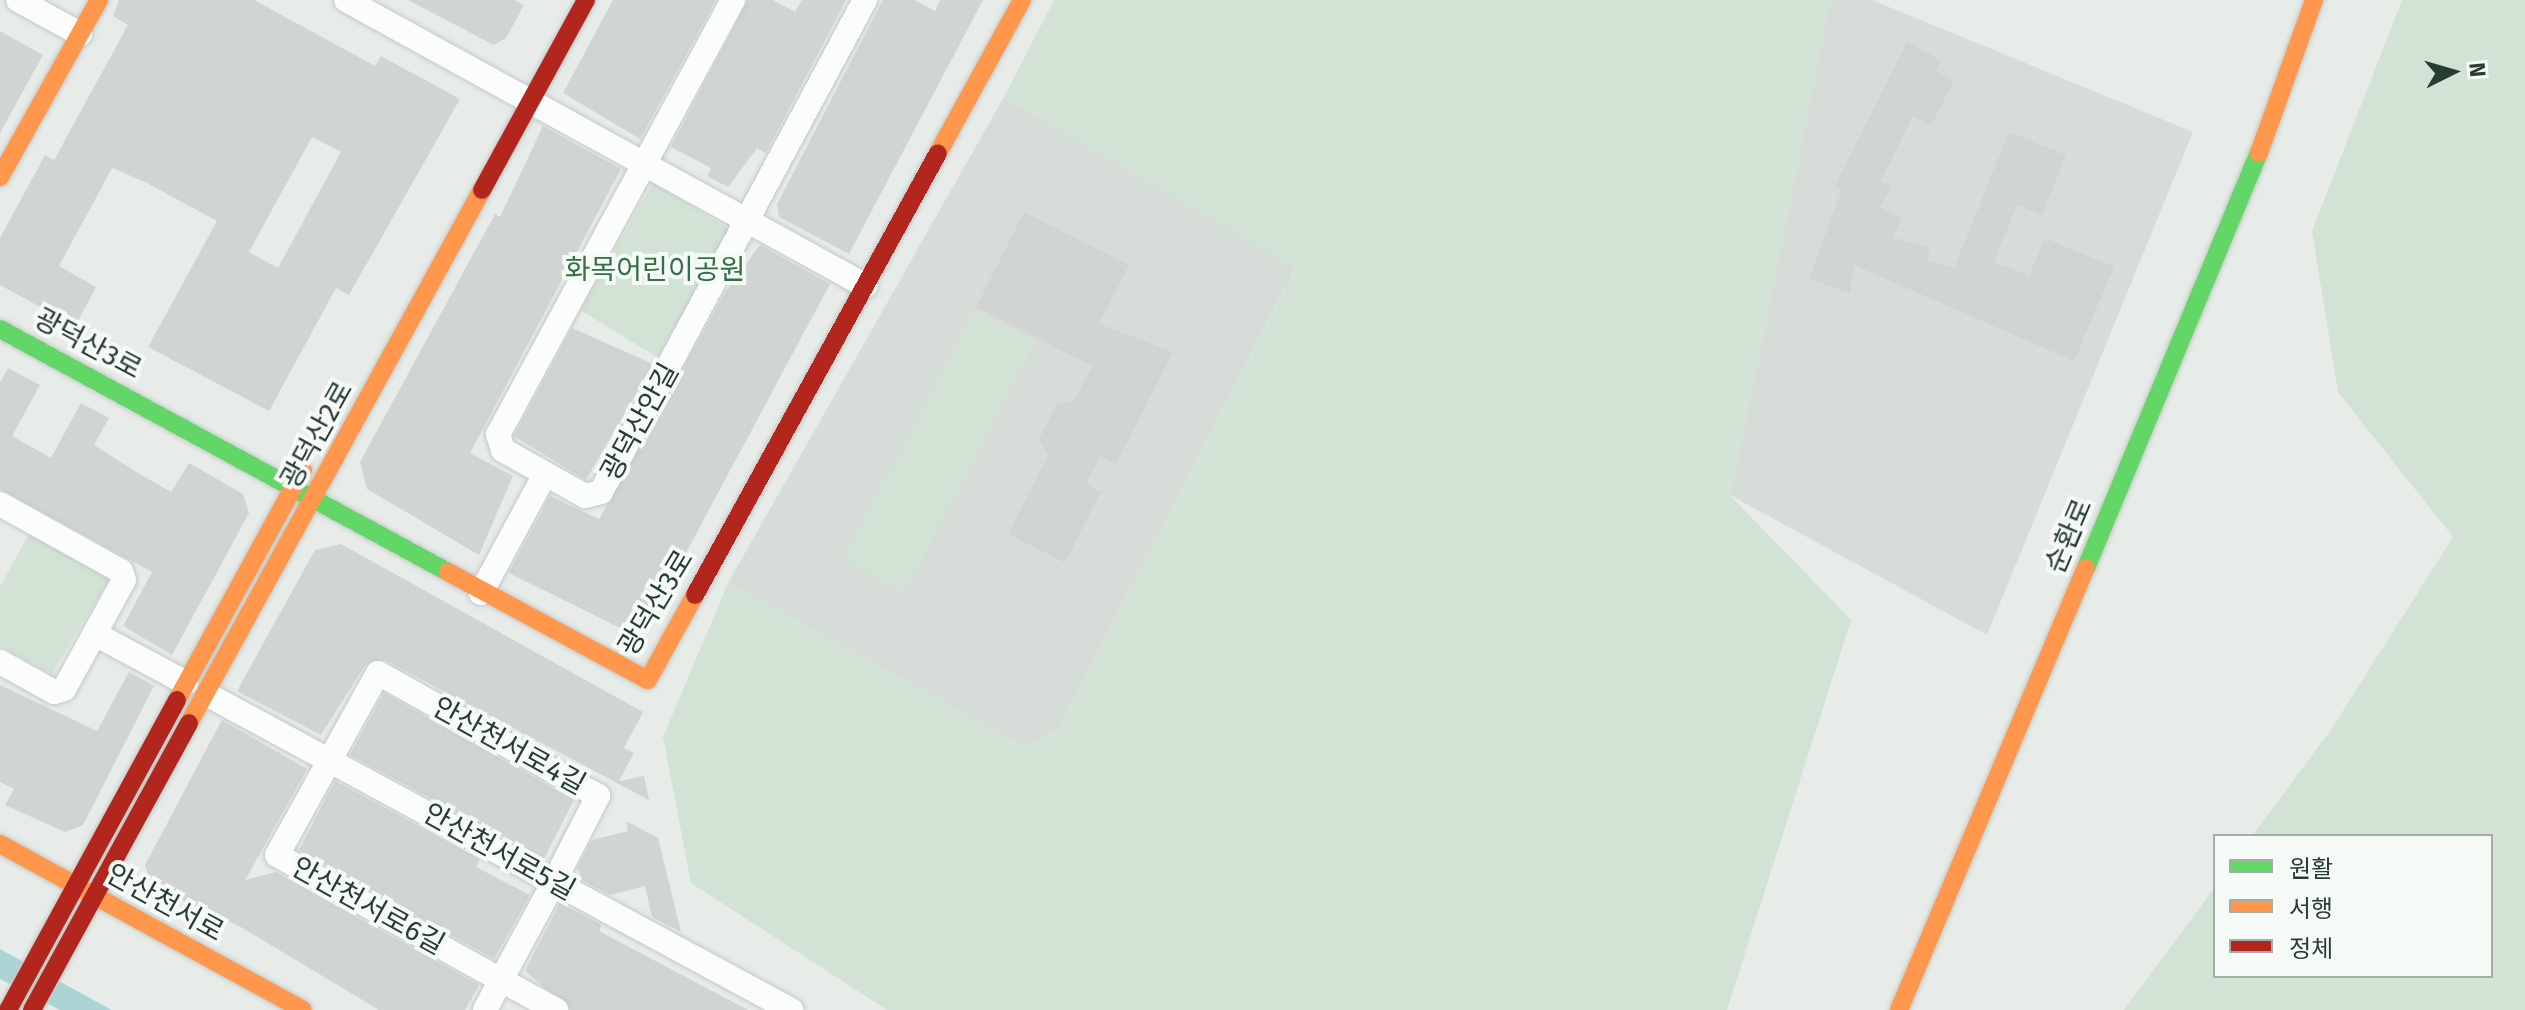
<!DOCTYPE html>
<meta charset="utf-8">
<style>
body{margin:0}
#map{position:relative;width:2525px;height:1010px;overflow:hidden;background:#e7ece9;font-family:"Fira Sans","Noto Sans KR",sans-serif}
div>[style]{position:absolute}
.built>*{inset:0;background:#d6ddd8}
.green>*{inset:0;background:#d2e3d5}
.water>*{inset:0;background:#add4d4}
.building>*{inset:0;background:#d0d4d2}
.roads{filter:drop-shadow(0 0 2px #c4c9c6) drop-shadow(0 0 2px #c4c9c6)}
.street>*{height:24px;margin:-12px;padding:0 12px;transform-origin:12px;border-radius:12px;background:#fbfcfc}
.fast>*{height:18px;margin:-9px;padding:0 9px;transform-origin:9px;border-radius:9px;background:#63d668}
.slow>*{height:18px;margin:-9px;padding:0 9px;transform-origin:9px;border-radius:9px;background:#ff974d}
.jam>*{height:18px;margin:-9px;padding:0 9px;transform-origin:9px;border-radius:9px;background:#b3261e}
span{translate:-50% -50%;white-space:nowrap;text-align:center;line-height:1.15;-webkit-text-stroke:8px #f6faf7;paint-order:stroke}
.park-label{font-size:28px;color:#357044}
.street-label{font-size:28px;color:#263d34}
.legend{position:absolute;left:2213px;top:834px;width:280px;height:144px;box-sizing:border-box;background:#f6faf7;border:2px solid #a3aea9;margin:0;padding:10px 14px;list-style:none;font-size:24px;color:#263d34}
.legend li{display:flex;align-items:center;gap:16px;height:40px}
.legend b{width:40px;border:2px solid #a3aea9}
.north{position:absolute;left:2413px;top:32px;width:80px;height:80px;-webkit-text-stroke:6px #f6faf7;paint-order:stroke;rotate:85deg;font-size:22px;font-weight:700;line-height:32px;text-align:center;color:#263d34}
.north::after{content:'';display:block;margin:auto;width:28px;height:36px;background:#263d34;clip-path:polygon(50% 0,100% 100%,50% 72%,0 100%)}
</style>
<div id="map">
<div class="built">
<i style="clip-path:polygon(1830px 0,1872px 0,2193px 132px,1987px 635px,1730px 495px)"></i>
<i style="clip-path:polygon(1004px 97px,1296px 268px,1059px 728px,1026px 748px,728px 583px)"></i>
</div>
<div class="green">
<i style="clip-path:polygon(1054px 0,1830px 0,1730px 495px,1851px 620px,1727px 1010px,887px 1010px,691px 883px,663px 737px,728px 583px,1026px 748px,1059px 728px,1296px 269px,1004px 97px)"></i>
<i style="clip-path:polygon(2402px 0,2525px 0,2525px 1010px,2124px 1010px,2215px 887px,2215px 976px,2491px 976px,2491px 836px,2252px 836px,2332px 728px,2453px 537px,2338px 392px,2312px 231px)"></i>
<i style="clip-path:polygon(653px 183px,731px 230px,657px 357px,580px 310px)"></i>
<i style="clip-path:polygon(974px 310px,1035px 342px,904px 594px,844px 559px)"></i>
<i style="clip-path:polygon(31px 530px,106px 571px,109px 580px,52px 674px,0 646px,0 587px)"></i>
</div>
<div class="water">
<i style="clip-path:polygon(0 949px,112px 1010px,60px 1010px,0 979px)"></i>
</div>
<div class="building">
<i style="clip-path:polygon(evenodd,119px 0,254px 0,375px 66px,381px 56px,460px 99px,349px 295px,336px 288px,269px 411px,148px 347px,217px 221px,145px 182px,112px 168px,59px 266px,96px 287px,75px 326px,0 285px,0 238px,45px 155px,54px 160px,128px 25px,113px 16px,119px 0,312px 137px,341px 152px,278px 268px,249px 252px,312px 137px)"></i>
<i style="clip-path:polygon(408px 0,514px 0,524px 5px,506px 38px,494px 45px)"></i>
<i style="clip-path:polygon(613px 0,716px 0,640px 139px,563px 93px)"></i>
<i style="clip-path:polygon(748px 0,773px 0,795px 12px,802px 0,846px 0,766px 153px,757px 148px,728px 187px,707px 176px,711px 168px,671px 147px)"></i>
<i style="clip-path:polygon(883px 0,914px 0,935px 11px,940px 0,983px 0,849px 254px,779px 217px,777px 204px)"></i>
<i style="clip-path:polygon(0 31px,43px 55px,0 133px)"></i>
<i style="clip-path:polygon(1907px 42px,1941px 60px,1936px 71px,1954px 80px,1931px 126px,1913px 116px,1881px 181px,1892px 186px,1880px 207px,1902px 218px,1893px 237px,1930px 248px,1927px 260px,1954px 268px,2009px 132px,2066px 155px,2042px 215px,2017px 205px,1994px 262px,2029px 276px,2045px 238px,2114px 267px,2074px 361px,1854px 265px,1850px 293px,1809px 279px,1842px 189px,1834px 187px)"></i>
<i style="clip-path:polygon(543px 126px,621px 169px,470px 453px,513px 476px,479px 555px,367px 489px,360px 462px,495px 214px,500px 217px)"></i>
<i style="clip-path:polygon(1024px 212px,1129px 265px,1099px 324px,1173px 352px,1116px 465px,1100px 456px,1086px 484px,1101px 492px,1065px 563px,1008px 534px,1048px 455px,1039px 439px,1057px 404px,1074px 401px,1092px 366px,976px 307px)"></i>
<i style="clip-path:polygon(760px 245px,830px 284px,644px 631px,634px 635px,509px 573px,550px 496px,599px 519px,726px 291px)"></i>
<i style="clip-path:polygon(572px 328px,653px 364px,586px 480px,514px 436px)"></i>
<i style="clip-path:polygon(8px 368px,40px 385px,12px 436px,51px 458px,81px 403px,109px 418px,94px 445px,138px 473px,171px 492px,189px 463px,243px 494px,249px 513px,172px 655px,123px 626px,152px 572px,0 489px,0 383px)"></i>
<i style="clip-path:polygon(341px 544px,643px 712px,624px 748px,634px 753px,619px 781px,644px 776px,649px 800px,385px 660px,365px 665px,321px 735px,237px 691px,315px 550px)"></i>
<i style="clip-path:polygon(129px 672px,154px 686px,83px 825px,65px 832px,5px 805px,14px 789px,0 782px,0 685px,97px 731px)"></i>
<i style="clip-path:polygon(384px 693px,574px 800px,544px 859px,350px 755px)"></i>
<i style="clip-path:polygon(222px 720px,307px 769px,245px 880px,276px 872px,479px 985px,465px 1010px,379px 1010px,239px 926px,152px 886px,145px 865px)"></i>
<i style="clip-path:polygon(335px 781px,480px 859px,476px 867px,530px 895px,494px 959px,299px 850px)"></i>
<i style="clip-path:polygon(626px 821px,658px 838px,681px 932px,652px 917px,645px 886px,610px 895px,582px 880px,578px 867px,592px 840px,628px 831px)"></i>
<i style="clip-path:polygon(560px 903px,602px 925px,599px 931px,748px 1010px,571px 1010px,525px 971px)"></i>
</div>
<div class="roads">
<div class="street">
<i style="left:18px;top:0;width:71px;rotate:28.7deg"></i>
<i style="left:346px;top:0;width:593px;rotate:28.81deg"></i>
<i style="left:733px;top:0;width:494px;rotate:118.4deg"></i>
<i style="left:498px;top:434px;width:17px;rotate:73deg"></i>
<i style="left:503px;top:450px;width:94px;rotate:29.3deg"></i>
<i style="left:585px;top:496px;width:16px;rotate:-14deg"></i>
<i style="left:601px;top:492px;width:558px;rotate:-61.78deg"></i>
<i style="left:0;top:504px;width:138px;rotate:29deg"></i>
<i style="left:121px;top:571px;width:9px;rotate:72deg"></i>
<i style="left:124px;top:580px;width:124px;rotate:118.8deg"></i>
<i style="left:64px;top:689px;width:10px;rotate:163deg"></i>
<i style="left:54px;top:692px;width:62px;rotate:-150.9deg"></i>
<i style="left:481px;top:593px;width:135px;rotate:-61.7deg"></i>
<i style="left:97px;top:635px;width:101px;rotate:28.3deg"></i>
<i style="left:208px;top:695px;width:663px;rotate:28.38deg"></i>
<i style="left:485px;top:1010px;width:34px;rotate:-62deg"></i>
<i style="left:501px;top:980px;width:111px;rotate:-61.6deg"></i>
<i style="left:554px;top:882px;width:97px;rotate:-62.9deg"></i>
<i style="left:598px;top:796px;width:252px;rotate:-150.8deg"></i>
<i style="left:378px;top:673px;width:208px;rotate:119deg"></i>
<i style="left:277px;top:855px;width:257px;rotate:29.2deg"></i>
<i style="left:501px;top:980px;width:63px;rotate:28.6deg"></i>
</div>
<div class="fast">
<i style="left:0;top:329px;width:510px;rotate:28.48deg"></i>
<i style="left:2086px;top:568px;width:450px;rotate:-67.4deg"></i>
</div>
<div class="slow">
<i style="left:938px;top:153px;width:175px;rotate:-61.2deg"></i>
<i style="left:2259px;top:153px;width:163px;rotate:-70.2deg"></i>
<i style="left:0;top:177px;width:203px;rotate:-60.8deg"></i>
<i style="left:448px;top:572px;width:227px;rotate:28.4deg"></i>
<i style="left:648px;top:680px;width:97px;rotate:-61.1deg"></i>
<i style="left:177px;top:700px;width:262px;rotate:-61.3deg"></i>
<i style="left:189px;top:723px;width:608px;rotate:-61.2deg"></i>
<i style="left:0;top:844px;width:345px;rotate:28.7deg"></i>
<i style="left:1899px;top:1010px;width:480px;rotate:-67.1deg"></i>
</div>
<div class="jam">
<i style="left:482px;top:190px;width:217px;rotate:-61.3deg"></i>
<i style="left:695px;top:595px;width:504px;rotate:-61.2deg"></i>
<i style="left:8px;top:1010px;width:353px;rotate:-61.4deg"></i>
<i style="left:32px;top:1010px;width:327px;rotate:-61.3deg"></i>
</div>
</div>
<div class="park-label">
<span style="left:655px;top:270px">화목어린이공원</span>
</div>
<div class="street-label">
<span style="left:88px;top:344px;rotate:28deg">광덕산3로</span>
<span style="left:640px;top:422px;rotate:-61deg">광덕산안길</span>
<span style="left:317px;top:435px;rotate:-61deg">광덕산2로</span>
<span style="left:2069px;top:536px;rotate:-67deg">순환로</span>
<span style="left:656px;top:603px;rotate:-59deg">광덕산3로</span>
<span style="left:509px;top:746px;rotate:29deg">안산천서로4길</span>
<span style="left:499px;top:852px;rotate:29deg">안산천서로5길</span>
<span style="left:165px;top:903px;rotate:29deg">안산천서로</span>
<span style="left:368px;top:906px;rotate:29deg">안산천서로6길</span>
</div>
<ul class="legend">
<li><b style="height:10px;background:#63d668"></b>원활</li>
<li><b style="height:10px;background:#ff974d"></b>서행</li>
<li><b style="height:10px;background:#b3261e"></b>정체</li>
</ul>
<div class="north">N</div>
</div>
